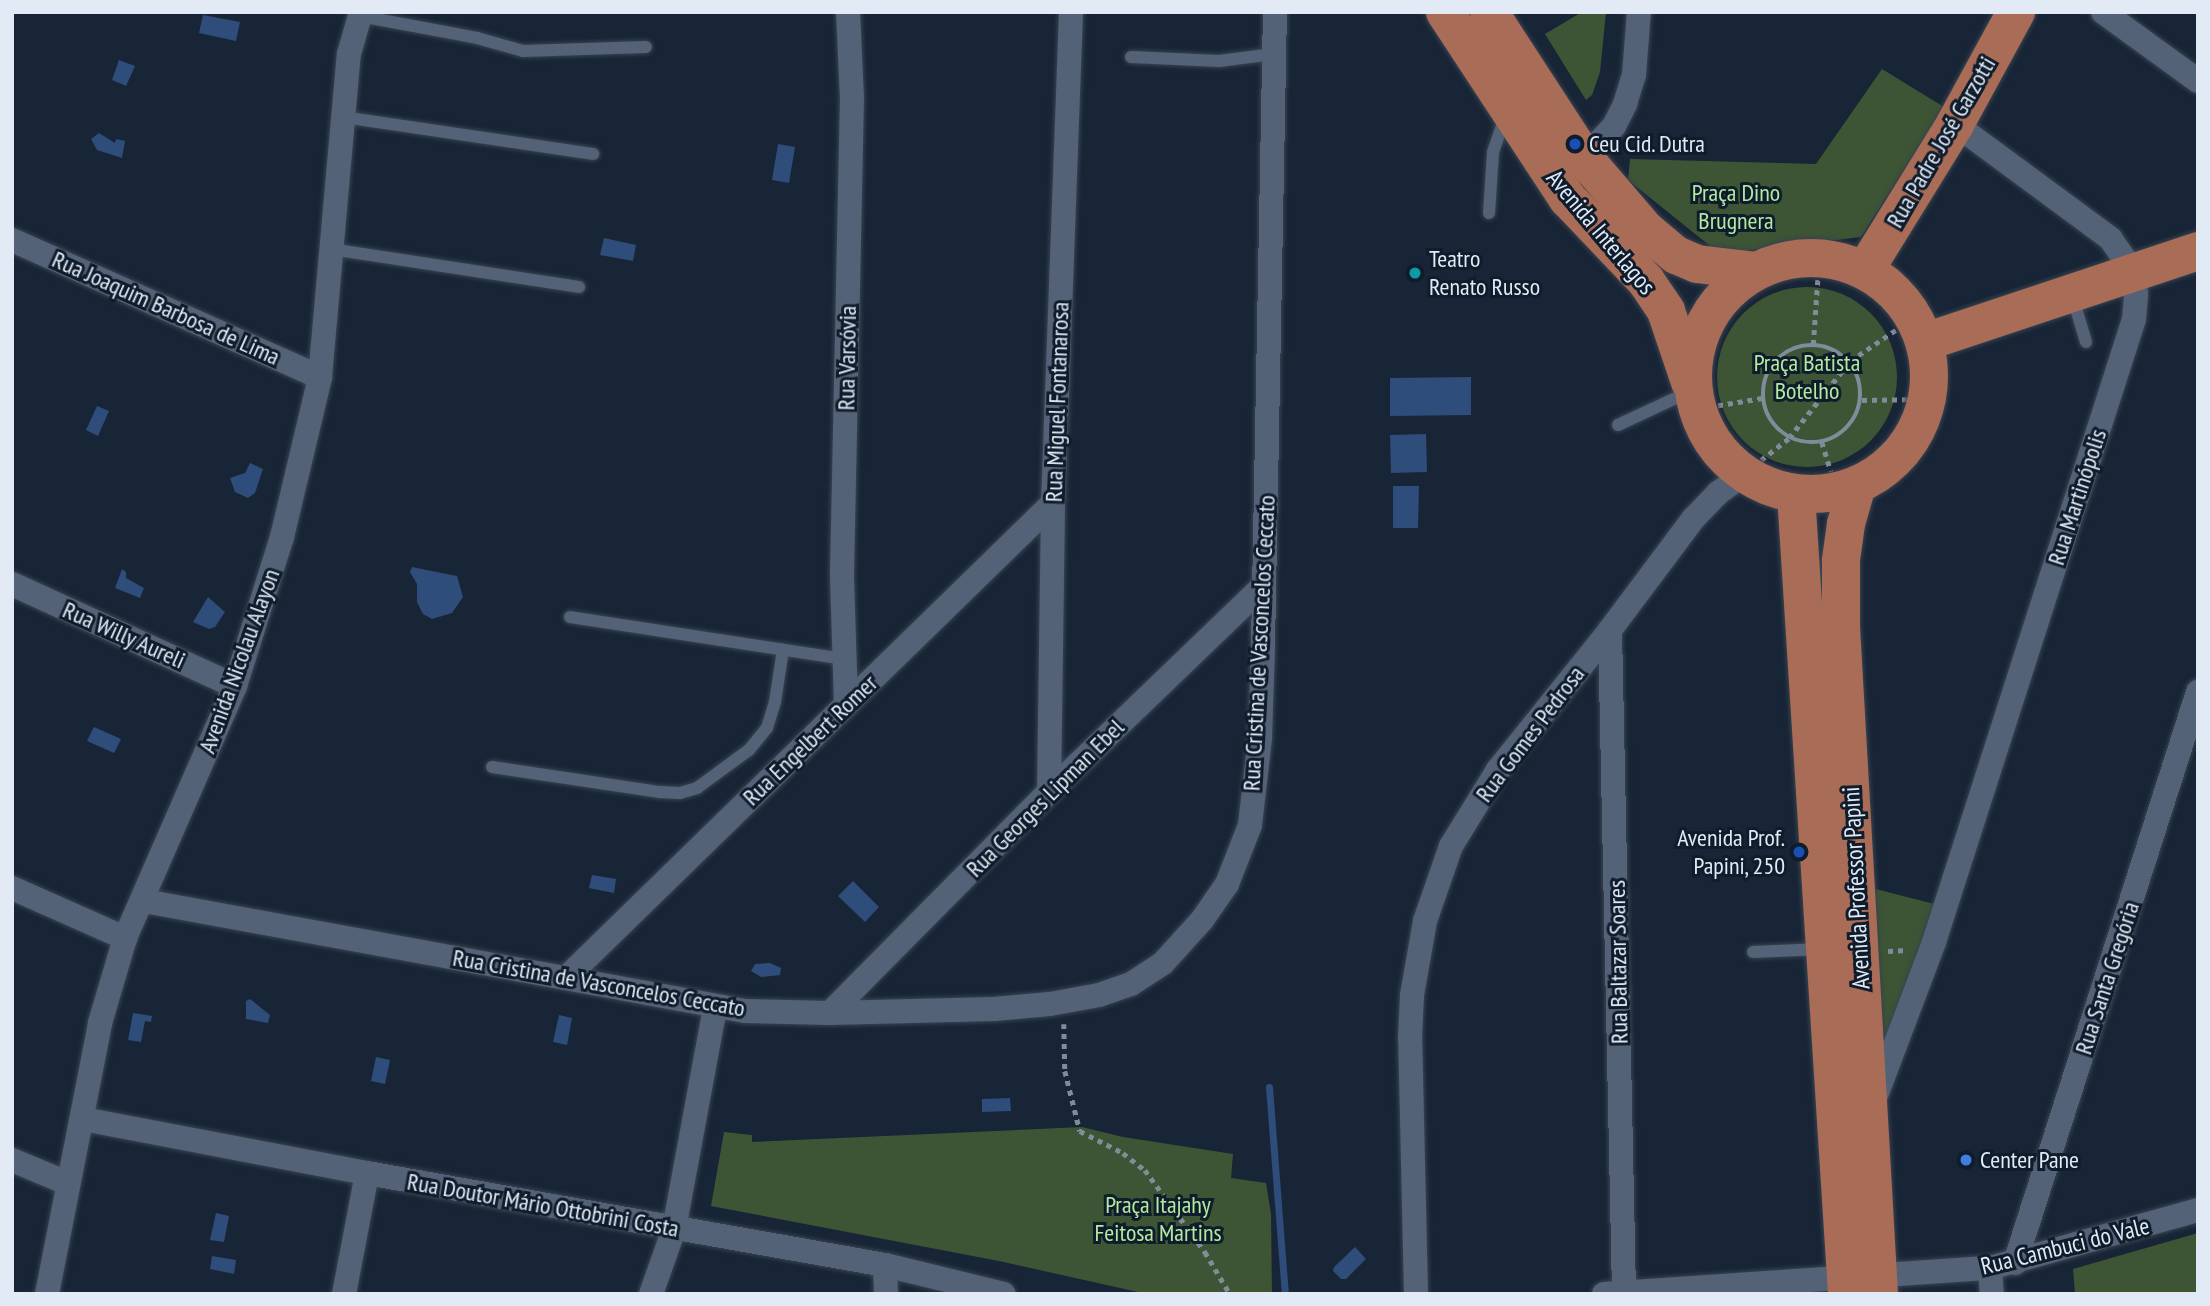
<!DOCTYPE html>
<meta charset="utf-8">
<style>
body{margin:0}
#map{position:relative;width:2210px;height:1306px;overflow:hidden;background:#182536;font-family:"PT Sans Narrow",sans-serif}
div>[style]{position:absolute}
.green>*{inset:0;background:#3d5534}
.round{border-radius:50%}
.water>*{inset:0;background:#2e4d7a}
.stream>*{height:7px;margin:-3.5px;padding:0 3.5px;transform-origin:3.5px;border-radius:3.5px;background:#2e4d7a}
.path>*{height:4.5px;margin-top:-2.25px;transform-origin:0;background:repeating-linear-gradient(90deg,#818c9a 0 5px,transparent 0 10px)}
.path>.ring{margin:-2.25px;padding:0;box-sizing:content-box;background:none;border:4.5px solid #818c9a;border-radius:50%}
.roads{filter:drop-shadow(0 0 2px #394351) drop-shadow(0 0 2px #394351)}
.lane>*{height:12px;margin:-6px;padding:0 6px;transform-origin:6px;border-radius:6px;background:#536276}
.street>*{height:24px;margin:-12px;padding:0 12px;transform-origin:12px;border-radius:12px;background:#536276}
.primary>*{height:38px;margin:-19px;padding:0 19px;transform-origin:19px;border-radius:19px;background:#a96c56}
.primary>.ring{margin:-19px;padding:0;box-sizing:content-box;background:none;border:38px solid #a96c56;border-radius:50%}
.dots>*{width:19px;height:19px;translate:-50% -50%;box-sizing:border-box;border:4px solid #0f1c2c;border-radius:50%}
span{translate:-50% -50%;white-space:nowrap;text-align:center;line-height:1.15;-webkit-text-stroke:6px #0f1c2c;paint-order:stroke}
.street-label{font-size:24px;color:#e2eaf6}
.poi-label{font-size:24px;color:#e2eaf6}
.left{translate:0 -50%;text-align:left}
.right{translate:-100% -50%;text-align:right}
.park-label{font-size:24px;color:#b4eaa0}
.frame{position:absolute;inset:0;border:14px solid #e2eaf6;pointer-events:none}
</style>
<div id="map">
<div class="green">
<i style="clip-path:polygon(1582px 12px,1606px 12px,1600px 72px,1592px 95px,1586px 100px,1545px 34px)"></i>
<i style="clip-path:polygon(1882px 69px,1944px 107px,1861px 237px,1720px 254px,1628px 180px,1630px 159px,1816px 164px)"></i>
<i class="round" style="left:1717px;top:287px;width:180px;height:180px"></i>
<i style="clip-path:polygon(1868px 887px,1938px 905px,1887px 1048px,1878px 1032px)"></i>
<i style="clip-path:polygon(1082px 1127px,1123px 1137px,1233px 1154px,1231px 1178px,1266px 1183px,1271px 1214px,1272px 1294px,1147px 1294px,999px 1261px,711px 1206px,724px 1132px,752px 1135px,752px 1142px)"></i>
<i style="clip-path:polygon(2198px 1233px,2198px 1294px,2075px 1294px,2073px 1269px)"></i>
</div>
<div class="water">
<i style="clip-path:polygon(203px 15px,240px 22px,236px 41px,199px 33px)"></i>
<i style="clip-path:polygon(119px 60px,135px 66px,126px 86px,112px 80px)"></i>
<i style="clip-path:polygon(99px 133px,115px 143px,116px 139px,125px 141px,122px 158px,97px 150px,91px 139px)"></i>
<i style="clip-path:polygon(778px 144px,795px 147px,789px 183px,772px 180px)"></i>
<i style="clip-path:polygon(604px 238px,636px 245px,633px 261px,600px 255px)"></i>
<i style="clip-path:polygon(1471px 377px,1471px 415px,1390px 416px,1390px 378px)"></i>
<i style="clip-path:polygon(97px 406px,109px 411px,98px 436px,86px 430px)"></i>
<i style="clip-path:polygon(1426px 434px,1427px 472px,1391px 473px,1390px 435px)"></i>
<i style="clip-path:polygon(250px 463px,263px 469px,255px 493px,248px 498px,235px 492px,230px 478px,245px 473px)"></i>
<i style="clip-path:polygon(1393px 486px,1419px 486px,1418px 528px,1393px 528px)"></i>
<i style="clip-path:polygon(412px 567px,457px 576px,463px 597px,452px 613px,432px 619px,423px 614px,417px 602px,417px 584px,410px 572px)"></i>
<i style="clip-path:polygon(122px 569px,126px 572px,126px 578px,144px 588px,140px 598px,115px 588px)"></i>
<i style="clip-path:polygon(208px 597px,225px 612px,215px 627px,209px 629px,193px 622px)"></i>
<i style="clip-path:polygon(94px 727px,121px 739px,114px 753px,87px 741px)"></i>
<i style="clip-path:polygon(592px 875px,616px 879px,614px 893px,589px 888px)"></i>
<i style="clip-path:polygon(853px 881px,879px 907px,865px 922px,838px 896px)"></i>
<i style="clip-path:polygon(770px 963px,781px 968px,780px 975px,761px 977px,751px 971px,755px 964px)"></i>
<i style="clip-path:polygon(250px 999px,270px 1015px,268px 1023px,246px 1019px,246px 1001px)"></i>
<i style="clip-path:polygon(133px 1013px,152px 1016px,151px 1022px,145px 1021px,141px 1042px,128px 1040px)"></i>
<i style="clip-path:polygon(559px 1015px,572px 1018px,567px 1045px,553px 1042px)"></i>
<i style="clip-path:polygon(376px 1057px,390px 1060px,385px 1084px,371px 1081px)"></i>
<i style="clip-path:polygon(1010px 1098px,1011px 1111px,982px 1112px,982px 1099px)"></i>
<i style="clip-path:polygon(216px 1213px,229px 1216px,224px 1242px,210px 1240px)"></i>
<i style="clip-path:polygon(1355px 1247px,1366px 1259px,1346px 1279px,1341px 1279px,1333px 1271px,1334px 1267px)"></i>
<i style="clip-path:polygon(212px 1256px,236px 1260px,234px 1274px,210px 1269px)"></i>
</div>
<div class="stream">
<i style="left:1269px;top:1087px;width:208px;rotate:85.6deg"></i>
</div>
<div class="path">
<i class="ring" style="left:1763px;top:345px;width:93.5px;height:93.5px"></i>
<i style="left:1813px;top:345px;width:86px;rotate:-86deg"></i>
<i style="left:1862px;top:400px;width:64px;rotate:-0.9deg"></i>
<i style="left:1708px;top:407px;width:55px;rotate:-9.5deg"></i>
<i style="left:1822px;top:442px;width:31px;rotate:73deg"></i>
<i style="left:1761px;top:460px;width:36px;rotate:-38deg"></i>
<i style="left:1789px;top:438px;width:98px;rotate:-51.6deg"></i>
<i style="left:1850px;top:361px;width:60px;rotate:-34.2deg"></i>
<i style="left:1888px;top:951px;width:19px;rotate:-3deg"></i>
<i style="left:1064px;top:1024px;width:47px;rotate:88.8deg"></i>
<i style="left:1065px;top:1071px;width:62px;rotate:76deg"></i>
<i style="left:1080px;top:1131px;width:48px;rotate:27.1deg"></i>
<i style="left:1123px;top:1153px;width:28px;rotate:38deg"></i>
<i style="left:1145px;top:1170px;width:102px;rotate:53.8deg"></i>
<i style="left:1205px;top:1252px;width:49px;rotate:59.2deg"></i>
</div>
<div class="roads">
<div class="lane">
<i style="left:360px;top:16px;width:119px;rotate:10.6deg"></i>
<i style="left:477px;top:38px;width:48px;rotate:15.8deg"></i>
<i style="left:523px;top:51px;width:123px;rotate:-1.9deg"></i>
<i style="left:1131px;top:57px;width:88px;rotate:2.6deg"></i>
<i style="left:1219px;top:61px;width:55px;rotate:-7.3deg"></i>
<i style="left:343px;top:117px;width:253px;rotate:8.4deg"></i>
<i style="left:1489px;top:213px;width:61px;rotate:-86.2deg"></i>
<i style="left:1493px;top:152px;width:37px;rotate:-71deg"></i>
<i style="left:331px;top:249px;width:251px;rotate:8.7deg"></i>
<i style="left:2072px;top:295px;width:49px;rotate:73.4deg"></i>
<i style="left:1618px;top:425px;width:83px;rotate:-25deg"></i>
<i style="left:570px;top:617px;width:277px;rotate:8.7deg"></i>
<i style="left:492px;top:767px;width:170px;rotate:8.5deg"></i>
<i style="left:660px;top:792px;width:20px;rotate:3deg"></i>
<i style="left:680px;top:793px;width:18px;rotate:-16deg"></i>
<i style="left:697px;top:788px;width:64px;rotate:-36.2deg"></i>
<i style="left:749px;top:750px;width:28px;rotate:-51deg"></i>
<i style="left:767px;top:728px;width:27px;rotate:-73deg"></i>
<i style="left:775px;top:702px;width:53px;rotate:-81.3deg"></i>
<i style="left:1753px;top:952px;width:69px;rotate:-2.5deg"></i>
</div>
<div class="street">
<i style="left:2103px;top:12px;width:117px;rotate:36deg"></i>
<i style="left:1584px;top:158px;width:44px;rotate:-46.8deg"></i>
<i style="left:1614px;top:126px;width:25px;rotate:-63deg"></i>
<i style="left:1625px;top:104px;width:30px;rotate:-73deg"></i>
<i style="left:1634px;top:75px;width:63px;rotate:-85.5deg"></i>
<i style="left:12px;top:240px;width:337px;rotate:24deg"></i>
<i style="left:12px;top:584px;width:245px;rotate:24.6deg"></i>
<i style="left:1610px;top:630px;width:664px;rotate:88.79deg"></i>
<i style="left:846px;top:704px;width:130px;rotate:-91.8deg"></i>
<i style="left:842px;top:574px;width:475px;rotate:-88.8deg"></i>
<i style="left:852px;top:99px;width:87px;rotate:-92.6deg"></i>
<i style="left:1049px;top:792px;width:289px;rotate:-89.2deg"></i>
<i style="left:1053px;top:503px;width:491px;rotate:-87.9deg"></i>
<i style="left:12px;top:888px;width:124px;rotate:23.9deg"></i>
<i style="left:144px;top:901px;width:611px;rotate:10.37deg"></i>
<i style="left:745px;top:1011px;width:85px;rotate:1.3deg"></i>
<i style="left:830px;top:1013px;width:164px;rotate:-1.4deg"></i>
<i style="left:994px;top:1009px;width:56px;rotate:-5.1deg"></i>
<i style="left:1050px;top:1004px;width:50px;rotate:-10.4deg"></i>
<i style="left:1099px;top:995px;width:34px;rotate:-19deg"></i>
<i style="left:1131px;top:984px;width:38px;rotate:-33deg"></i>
<i style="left:1163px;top:963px;width:58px;rotate:-47.8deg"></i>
<i style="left:1202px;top:920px;width:44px;rotate:-55.2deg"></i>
<i style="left:1227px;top:884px;width:63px;rotate:-68.7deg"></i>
<i style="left:1250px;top:825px;width:88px;rotate:-83.4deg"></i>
<i style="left:1260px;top:738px;width:92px;rotate:-88.1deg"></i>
<i style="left:1263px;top:646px;width:634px;rotate:-88.92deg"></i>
<i style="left:567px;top:977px;width:679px;rotate:-44.28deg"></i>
<i style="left:830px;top:1013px;width:311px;rotate:-45.3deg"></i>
<i style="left:1049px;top:792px;width:298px;rotate:-43.9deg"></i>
<i style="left:1874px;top:1101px;width:170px;rotate:-69.3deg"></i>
<i style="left:1934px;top:942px;width:654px;rotate:-72.2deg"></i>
<i style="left:2134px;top:319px;width:25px;rotate:-85deg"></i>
<i style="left:2136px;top:294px;width:23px;rotate:-97deg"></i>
<i style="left:2133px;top:271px;width:39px;rotate:-125deg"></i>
<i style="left:2111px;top:239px;width:194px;rotate:-143.6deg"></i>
<i style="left:83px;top:1119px;width:289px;rotate:10.8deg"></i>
<i style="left:367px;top:1173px;width:526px;rotate:10.07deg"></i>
<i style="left:885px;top:1265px;width:122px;rotate:13.7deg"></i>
<i style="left:12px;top:1160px;width:60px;rotate:22.7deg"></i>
<i style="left:2015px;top:1263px;width:600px;rotate:-72.23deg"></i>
<i style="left:885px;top:1265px;width:29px;rotate:88deg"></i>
<i style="left:1990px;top:1268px;width:26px;rotate:86deg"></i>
<i style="left:47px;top:1294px;width:276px;rotate:-78.9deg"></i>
<i style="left:100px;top:1023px;width:89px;rotate:-73.6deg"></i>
<i style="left:125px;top:938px;width:275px;rotate:-66.4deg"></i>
<i style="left:235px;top:686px;width:156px;rotate:-72.5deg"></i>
<i style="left:282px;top:537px;width:164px;rotate:-76.6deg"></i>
<i style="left:320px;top:377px;width:324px;rotate:-84.9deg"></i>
<i style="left:349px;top:54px;width:44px;rotate:-74.1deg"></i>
<i style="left:344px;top:1294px;width:123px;rotate:-79.2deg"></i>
<i style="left:651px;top:1294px;width:69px;rotate:-70.5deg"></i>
<i style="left:674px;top:1229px;width:226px;rotate:-79.5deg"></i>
<i style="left:1416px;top:1294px;width:256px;rotate:-91.3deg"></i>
<i style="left:1410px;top:1038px;width:43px;rotate:-87.3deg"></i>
<i style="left:1412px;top:995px;width:75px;rotate:-80deg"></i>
<i style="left:1425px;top:921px;width:79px;rotate:-70.9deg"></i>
<i style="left:1451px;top:846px;width:89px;rotate:-58.3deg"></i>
<i style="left:1498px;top:770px;width:179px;rotate:-51.3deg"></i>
<i style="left:1610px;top:630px;width:139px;rotate:-53.2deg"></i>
<i style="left:1693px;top:519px;width:36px;rotate:-46deg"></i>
<i style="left:1718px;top:493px;width:32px;rotate:-36deg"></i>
<i style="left:1604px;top:1294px;width:387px;rotate:-3.9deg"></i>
<i style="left:1990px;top:1268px;width:216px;rotate:-15.6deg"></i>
</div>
<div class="primary">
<i style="left:1445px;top:12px;width:224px;rotate:56.7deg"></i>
<i style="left:1568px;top:199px;width:113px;rotate:46.4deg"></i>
<i style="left:1646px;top:281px;width:36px;rotate:56deg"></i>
<i style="left:1666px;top:311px;width:75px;rotate:71.3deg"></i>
<i style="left:1489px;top:12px;width:174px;rotate:56.9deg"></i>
<i style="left:1584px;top:158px;width:95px;rotate:49.3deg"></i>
<i style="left:1646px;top:230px;width:39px;rotate:40deg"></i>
<i style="left:1676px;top:255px;width:23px;rotate:23deg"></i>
<i style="left:1697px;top:264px;width:59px;rotate:6.8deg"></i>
<i class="ring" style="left:1693px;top:258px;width:198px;height:198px"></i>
<i style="left:1865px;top:270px;width:172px;rotate:-58.3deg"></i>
<i style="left:1955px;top:124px;width:128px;rotate:-61.4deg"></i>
<i style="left:1925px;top:342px;width:288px;rotate:-18.4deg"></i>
<i style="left:1857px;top:485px;width:41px;rotate:105.8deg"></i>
<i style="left:1846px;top:524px;width:37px;rotate:98deg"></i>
<i style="left:1841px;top:561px;width:66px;rotate:90deg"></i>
<i style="left:1841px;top:627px;width:668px;rotate:86.74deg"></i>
<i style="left:1796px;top:494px;width:802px;rotate:86.35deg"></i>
</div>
</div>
<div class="dots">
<i style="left:1575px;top:144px;background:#1a4fb4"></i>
<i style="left:1415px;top:273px;background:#0f9aa8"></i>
<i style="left:1799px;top:852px;background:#1a4fb4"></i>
<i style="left:1966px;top:1160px;background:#3f7fe0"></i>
</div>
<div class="street-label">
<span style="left:1941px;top:142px;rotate:-60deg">Rua Padre José Garzotti</span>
<span style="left:1601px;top:232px;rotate:50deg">Avenida Interlagos</span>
<span style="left:166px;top:308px;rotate:24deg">Rua Joaquim Barbosa de Lima</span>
<span style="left:847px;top:358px;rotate:-89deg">Rua Varsóvia</span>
<span style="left:1057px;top:402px;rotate:-88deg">Rua Miguel Fontanarosa</span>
<span style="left:2077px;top:497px;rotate:-72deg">Rua Martinópolis</span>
<span style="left:124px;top:635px;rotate:24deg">Rua Willy Aureli</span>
<span style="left:1259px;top:643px;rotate:-87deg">Rua Cristina de Vasconcelos Ceccato</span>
<span style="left:239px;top:661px;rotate:-70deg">Avenida Nicolau Alayon</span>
<span style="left:1530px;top:734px;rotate:-53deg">Rua Gomes Pedrosa</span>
<span style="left:810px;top:740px;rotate:-44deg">Rua Engelbert Romer</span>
<span style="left:1045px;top:798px;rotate:-45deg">Rua Georges Lipman Ebel</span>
<span style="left:1856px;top:888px;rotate:-93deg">Avenida Professor Papini</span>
<span style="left:1618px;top:962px;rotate:-91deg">Rua Baltazar Soares</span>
<span style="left:2107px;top:978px;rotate:-72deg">Rua Santa Gregória</span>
<span style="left:599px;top:983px;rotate:10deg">Rua Cristina de Vasconcelos Ceccato</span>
<span style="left:543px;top:1205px;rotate:10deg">Rua Doutor Mário Ottobrini Costa</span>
<span style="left:2065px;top:1246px;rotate:-14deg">Rua Cambuci do Vale</span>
</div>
<div class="poi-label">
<span class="left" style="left:1589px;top:144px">Ceu Cid. Dutra</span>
<span class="left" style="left:1429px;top:273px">Teatro<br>Renato Russo</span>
<span class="right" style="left:1785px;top:852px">Avenida Prof.<br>Papini, 250</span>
<span class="left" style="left:1980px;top:1160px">Center Pane</span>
</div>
<div class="park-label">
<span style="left:1736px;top:207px">Praça Dino<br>Brugnera</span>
<span style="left:1807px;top:377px">Praça Batista<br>Botelho</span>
<span style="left:1158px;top:1219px">Praça Itajahy<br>Feitosa Martins</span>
</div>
<div class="frame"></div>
</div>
